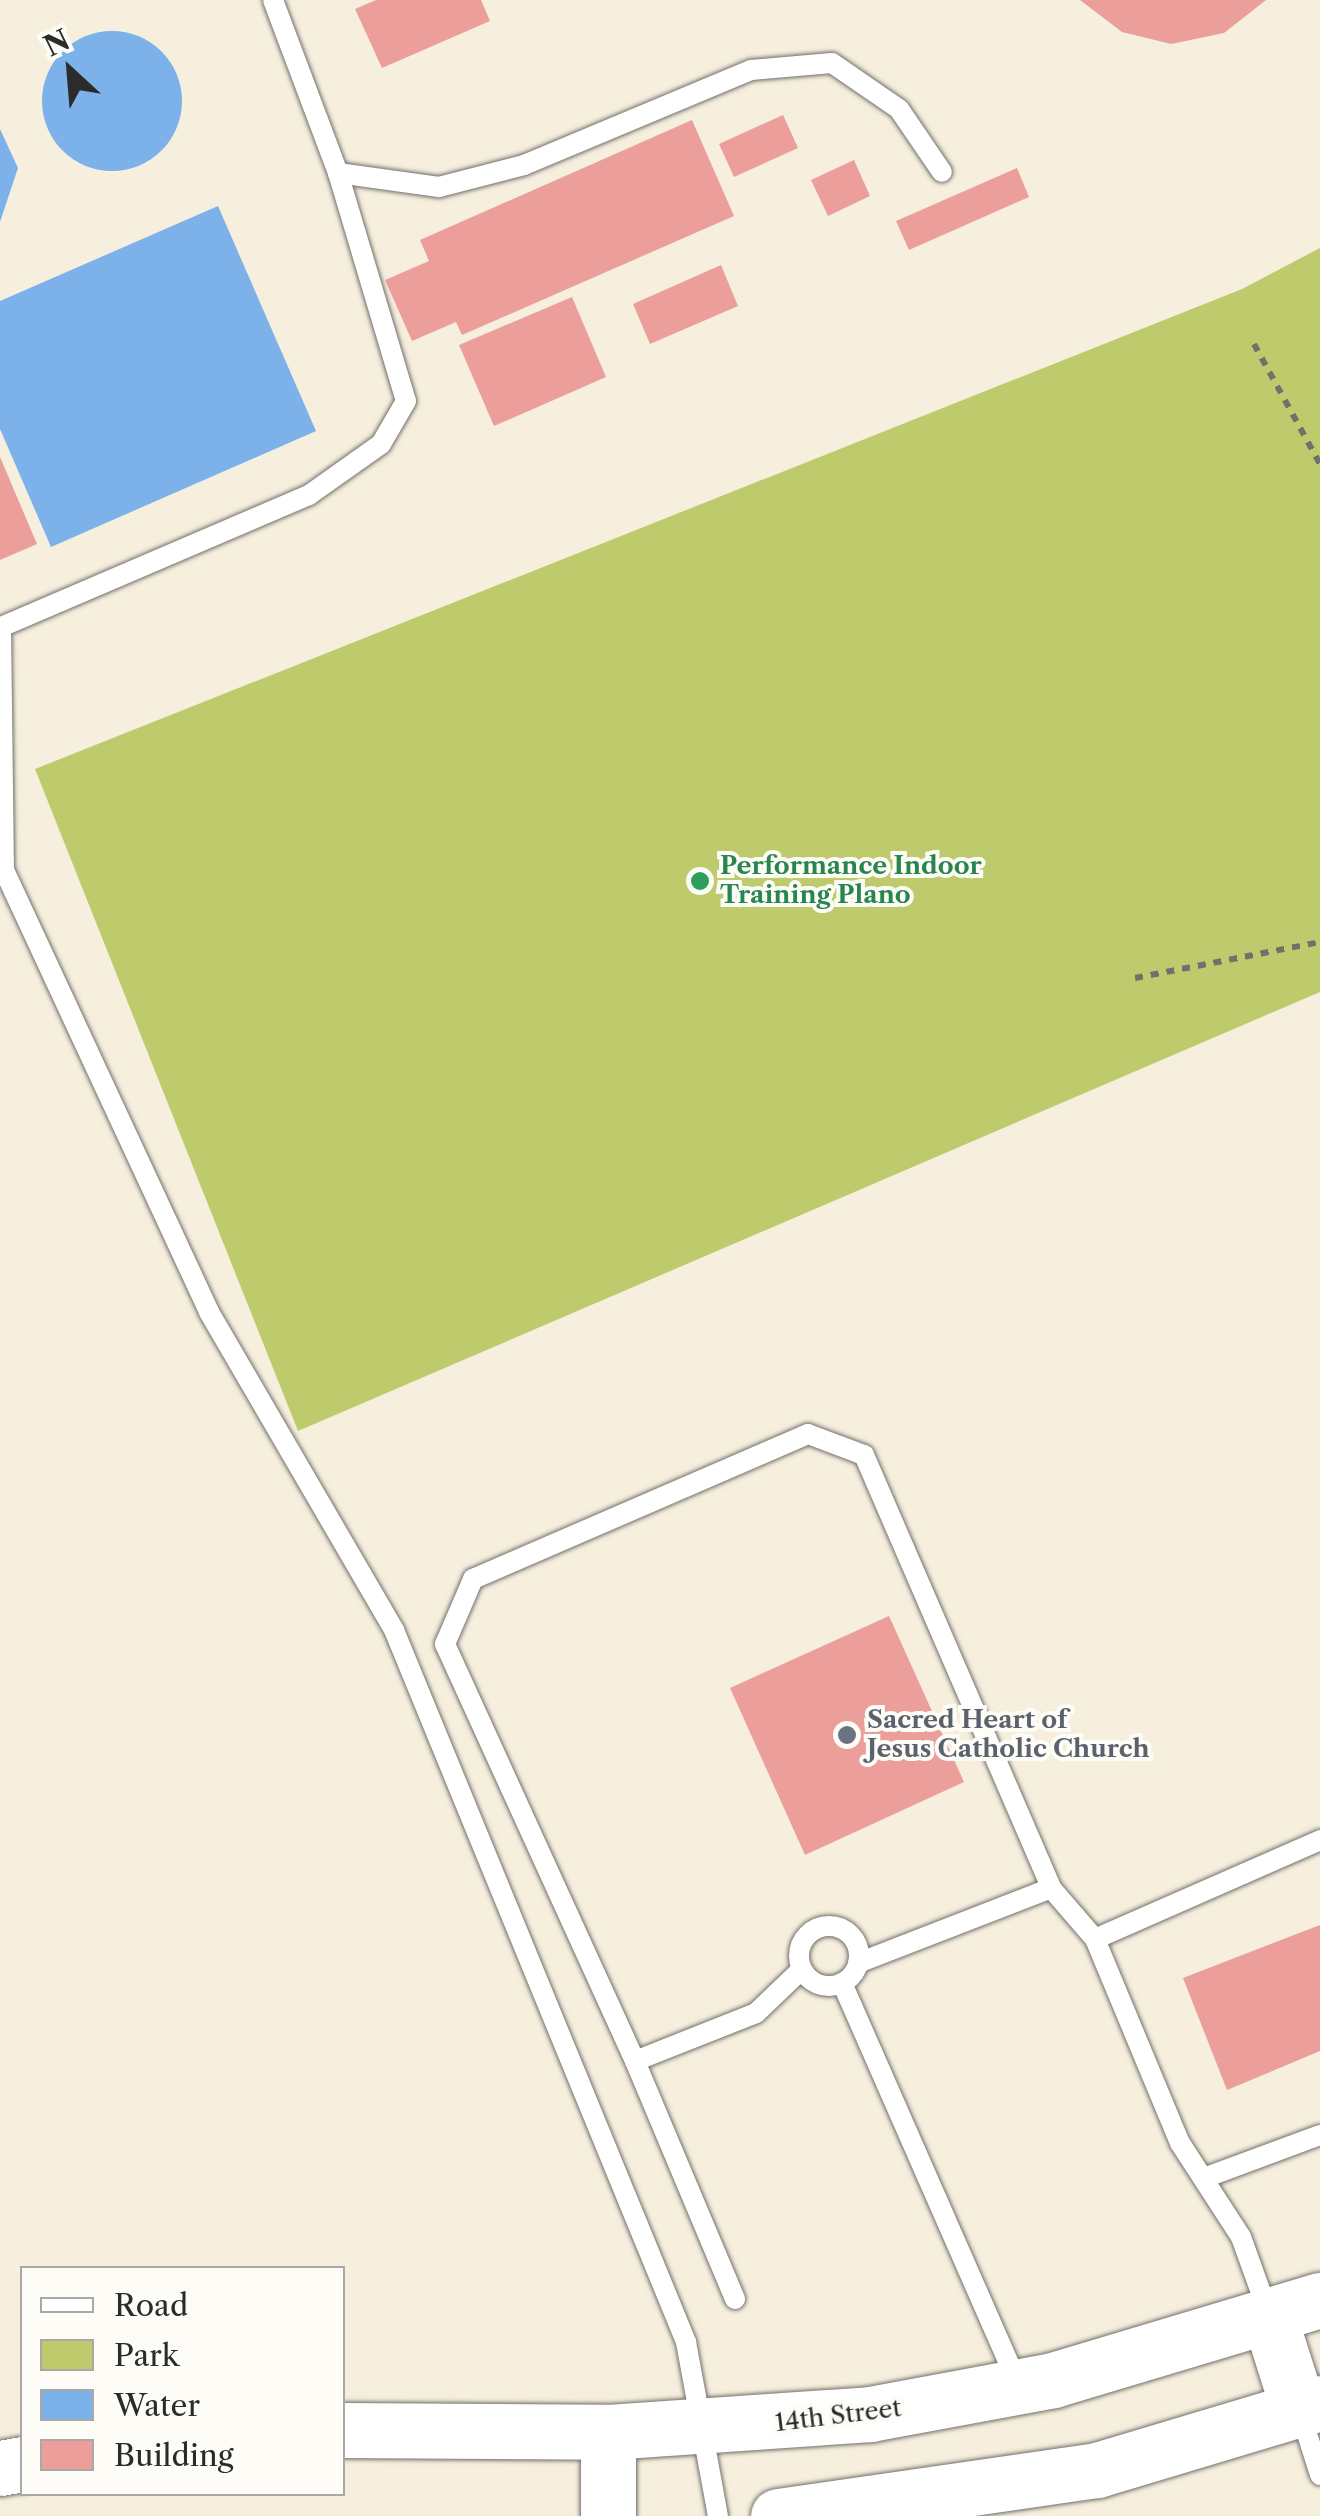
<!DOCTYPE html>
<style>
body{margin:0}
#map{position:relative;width:1320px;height:2516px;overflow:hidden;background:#f6efde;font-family:"Libre Caslon Text",serif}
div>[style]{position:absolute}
.green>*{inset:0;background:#bdcb6d}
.water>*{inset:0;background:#7db1ea}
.round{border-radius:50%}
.building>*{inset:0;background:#eb9e9a}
.path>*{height:6px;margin-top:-3px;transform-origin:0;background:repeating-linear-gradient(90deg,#72706a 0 8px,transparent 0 16px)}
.roads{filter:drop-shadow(0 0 2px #72706a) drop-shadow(0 0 2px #72706a)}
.lane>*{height:20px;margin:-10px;padding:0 10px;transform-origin:10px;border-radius:10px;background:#fff}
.lane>.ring{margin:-10px;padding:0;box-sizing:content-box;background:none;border:20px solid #fff;border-radius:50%}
.secondary>*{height:55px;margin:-27.5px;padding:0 27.5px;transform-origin:27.5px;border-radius:27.5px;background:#fff}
.dots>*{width:28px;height:28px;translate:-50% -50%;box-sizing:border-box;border:5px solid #fdfcf7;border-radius:50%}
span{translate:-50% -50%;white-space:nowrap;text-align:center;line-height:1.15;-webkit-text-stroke:8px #fdfcf7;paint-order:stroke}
.leisure-label{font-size:25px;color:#27864d;font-weight:700}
.left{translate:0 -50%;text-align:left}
.worship-label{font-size:25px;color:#5b616d;font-weight:700}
.street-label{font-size:25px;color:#2b2b2b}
.legend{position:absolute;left:20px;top:2266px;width:325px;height:230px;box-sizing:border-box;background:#fdfcf7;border:2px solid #a9a8a5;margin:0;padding:12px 18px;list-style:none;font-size:30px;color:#2b2b2b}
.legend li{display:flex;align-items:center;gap:20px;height:50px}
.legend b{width:50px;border:2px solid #a9a8a5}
.north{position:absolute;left:20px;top:20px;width:100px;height:100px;-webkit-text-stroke:8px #fdfcf7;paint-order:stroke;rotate:334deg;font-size:28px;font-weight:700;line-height:40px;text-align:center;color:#2b2b2b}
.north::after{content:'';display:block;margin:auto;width:35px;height:45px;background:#2b2b2b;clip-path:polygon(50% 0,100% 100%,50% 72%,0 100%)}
</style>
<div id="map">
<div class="green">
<i style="clip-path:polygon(1320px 248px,1320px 992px,298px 1431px,35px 769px,1242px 289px)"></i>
</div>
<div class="water">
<i class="round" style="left:42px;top:31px;width:140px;height:140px"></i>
<i style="clip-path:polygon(0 129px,18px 168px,0 222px)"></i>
<i style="clip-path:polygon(218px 206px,316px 431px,51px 547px,0 429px,0 301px)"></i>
</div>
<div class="building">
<i style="clip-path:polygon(376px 0,481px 0,490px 21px,382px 68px,355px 9px)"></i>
<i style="clip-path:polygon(1080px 0,1266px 0,1224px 33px,1171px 44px,1122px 32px)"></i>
<i style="clip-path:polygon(783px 115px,798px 148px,734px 177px,719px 144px)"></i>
<i style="clip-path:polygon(692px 120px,734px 216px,462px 335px,456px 322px,412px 341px,385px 280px,429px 261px,420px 240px)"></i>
<i style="clip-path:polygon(854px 160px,870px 196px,828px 216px,811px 180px)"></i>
<i style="clip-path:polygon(1017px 168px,1029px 197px,909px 250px,896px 221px)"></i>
<i style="clip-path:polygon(721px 265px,738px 306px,650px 344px,633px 304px)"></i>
<i style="clip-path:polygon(572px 297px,606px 377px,494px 426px,459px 345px)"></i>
<i style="clip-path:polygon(0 457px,37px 544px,0 560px)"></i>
<i style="clip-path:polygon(889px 1616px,964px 1782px,805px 1855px,730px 1688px)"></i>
<i style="clip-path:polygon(1320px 1925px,1320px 2051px,1227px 2090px,1183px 1978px)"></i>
</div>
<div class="path">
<i style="left:1254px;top:344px;width:137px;rotate:61.2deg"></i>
<i style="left:1135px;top:978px;width:188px;rotate:-11deg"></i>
</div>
<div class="roads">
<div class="lane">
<i style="left:273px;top:0;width:185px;rotate:69.4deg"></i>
<i style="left:338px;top:173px;width:238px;rotate:73.4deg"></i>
<i style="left:406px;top:401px;width:50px;rotate:120.2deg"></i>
<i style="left:381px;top:444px;width:88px;rotate:144.7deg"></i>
<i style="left:309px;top:495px;width:335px;rotate:156.8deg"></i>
<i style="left:1px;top:627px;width:243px;rotate:89.3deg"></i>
<i style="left:4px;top:870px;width:487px;rotate:65.1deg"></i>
<i style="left:209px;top:1312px;width:368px;rotate:59.8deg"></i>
<i style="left:394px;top:1630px;width:770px;rotate:67.7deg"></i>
<i style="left:686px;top:2342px;width:177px;rotate:79.6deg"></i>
<i style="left:338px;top:173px;width:102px;rotate:7.9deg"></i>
<i style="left:439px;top:187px;width:88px;rotate:-14.5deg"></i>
<i style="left:524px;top:165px;width:246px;rotate:-22.7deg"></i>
<i style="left:751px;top:70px;width:81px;rotate:-4.9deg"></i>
<i style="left:832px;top:63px;width:81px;rotate:34.5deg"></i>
<i style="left:899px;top:109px;width:76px;rotate:55.7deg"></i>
<i class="ring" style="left:799px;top:1926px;width:40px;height:40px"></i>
<i style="left:1095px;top:1939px;width:246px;rotate:-23.7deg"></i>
<i style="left:858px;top:1963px;width:207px;rotate:-21.2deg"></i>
<i style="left:1051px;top:1888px;width:67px;rotate:49.2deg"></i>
<i style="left:1095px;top:1939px;width:221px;rotate:67.4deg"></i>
<i style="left:1180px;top:2143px;width:112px;rotate:57deg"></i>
<i style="left:1241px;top:2237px;width:80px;rotate:70.2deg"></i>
<i style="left:842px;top:1983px;width:438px;rotate:66.3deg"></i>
<i style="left:635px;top:2061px;width:458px;rotate:-114.5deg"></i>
<i style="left:445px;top:1644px;width:71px;rotate:-66.7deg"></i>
<i style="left:473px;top:1579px;width:365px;rotate:-23.4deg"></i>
<i style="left:808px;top:1434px;width:60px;rotate:20.6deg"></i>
<i style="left:864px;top:1455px;width:472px;rotate:66.6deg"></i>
<i style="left:1204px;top:2178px;width:124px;rotate:-20.3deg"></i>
<i style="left:735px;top:2299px;width:258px;rotate:-112.8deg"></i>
<i style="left:635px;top:2061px;width:130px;rotate:-21.6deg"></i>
<i style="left:756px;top:2013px;width:62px;rotate:-43.7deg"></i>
<i style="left:1301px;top:2415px;width:63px;rotate:72.4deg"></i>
</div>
<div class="secondary">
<i style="left:1270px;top:2319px;width:96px;rotate:72.5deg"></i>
<i style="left:342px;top:2430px;width:266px;rotate:0.4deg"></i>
<i style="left:608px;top:2432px;width:263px;rotate:-3.9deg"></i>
<i style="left:870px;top:2414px;width:186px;rotate:-10.5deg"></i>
<i style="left:1053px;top:2380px;width:279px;rotate:-16.7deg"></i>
<i style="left:608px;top:2432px;width:84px;rotate:90deg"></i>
<i style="left:0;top:2468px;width:22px;rotate:-10deg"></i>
<i style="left:778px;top:2516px;width:322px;rotate:-8.2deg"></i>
<i style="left:1097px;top:2470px;width:233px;rotate:-16.7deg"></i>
</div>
</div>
<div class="dots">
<i style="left:700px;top:881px;background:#2e9e5b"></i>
<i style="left:847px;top:1735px;background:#6b7280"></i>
</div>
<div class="leisure-label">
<span class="left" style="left:720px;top:881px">Performance Indoor<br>Training Plano</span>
</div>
<div class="worship-label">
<span class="left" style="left:867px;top:1735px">Sacred Heart of<br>Jesus Catholic Church</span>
</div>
<div class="street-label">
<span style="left:838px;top:2416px;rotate:-7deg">14th Street</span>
</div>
<ul class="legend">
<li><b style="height:12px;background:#fff"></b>Road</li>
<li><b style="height:28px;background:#bdcb6d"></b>Park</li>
<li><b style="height:28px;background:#7db1ea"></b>Water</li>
<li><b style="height:28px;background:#eb9e9a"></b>Building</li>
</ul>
<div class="north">N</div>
</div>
